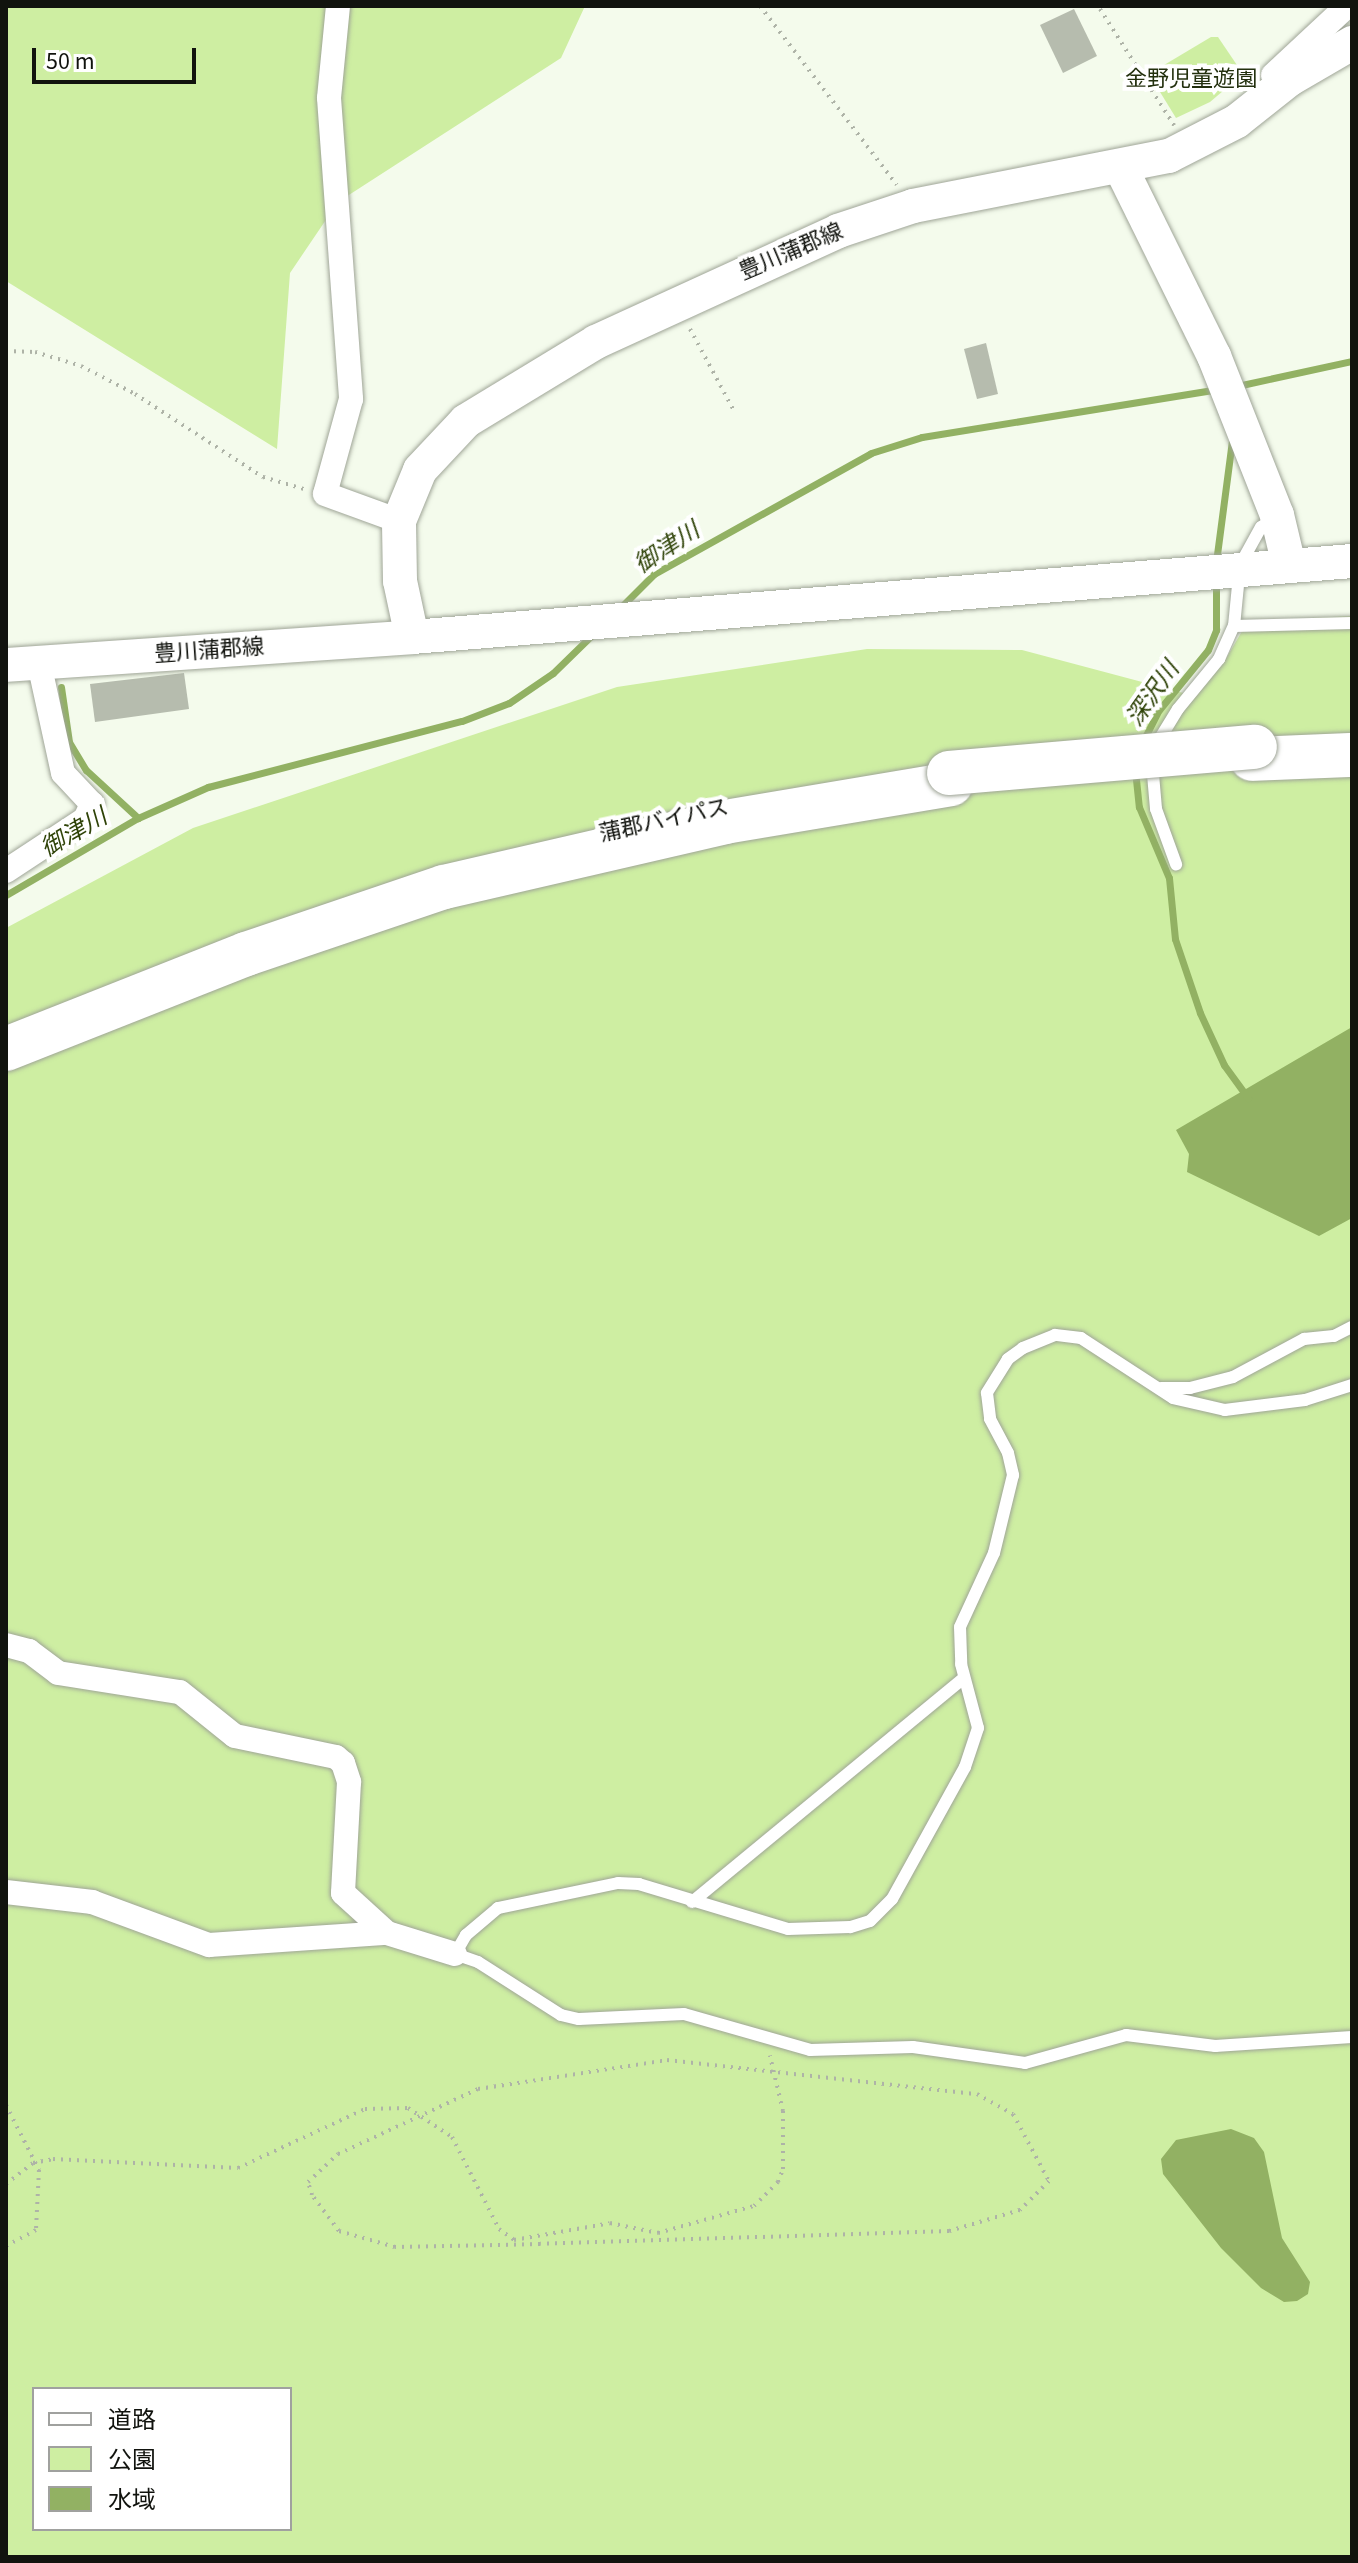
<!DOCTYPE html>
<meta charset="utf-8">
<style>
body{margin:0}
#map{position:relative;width:1358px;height:2563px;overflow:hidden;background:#f4fbec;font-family:"Source Sans 3","Noto Sans JP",sans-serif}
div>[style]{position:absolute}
.green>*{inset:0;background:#ceeea2}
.water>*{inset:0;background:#92b163}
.stream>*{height:7px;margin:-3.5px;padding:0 3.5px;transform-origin:3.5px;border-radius:3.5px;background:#92b163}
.building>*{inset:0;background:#b6bcae}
.path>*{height:4px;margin-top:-2px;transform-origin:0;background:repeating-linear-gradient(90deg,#aeb3a7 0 2px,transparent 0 8px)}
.roads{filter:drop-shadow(0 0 2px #9fa597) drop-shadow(0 0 2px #9fa597)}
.lane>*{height:12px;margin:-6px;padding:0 6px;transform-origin:6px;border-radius:6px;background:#fff}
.street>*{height:24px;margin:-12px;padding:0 12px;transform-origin:12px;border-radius:12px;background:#fff}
.secondary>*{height:34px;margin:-17px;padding:0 17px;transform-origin:17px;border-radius:17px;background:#fff}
.highway>*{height:44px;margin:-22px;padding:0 22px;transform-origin:22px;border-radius:22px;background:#fff}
.bridges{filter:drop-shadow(0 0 2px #9fa597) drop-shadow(0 0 2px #9fa597)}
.highway-bridge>*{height:44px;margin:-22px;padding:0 22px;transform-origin:22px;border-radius:22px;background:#fff}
span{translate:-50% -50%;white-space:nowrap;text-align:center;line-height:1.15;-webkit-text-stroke:8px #fff;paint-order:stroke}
.park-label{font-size:22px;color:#23300e}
.street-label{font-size:22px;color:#11130e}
.water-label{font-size:24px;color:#2f4308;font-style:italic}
.frame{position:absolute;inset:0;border:8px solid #11130e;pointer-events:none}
.legend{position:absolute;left:32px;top:2387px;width:260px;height:144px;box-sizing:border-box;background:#fff;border:2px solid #a0a19f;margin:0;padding:10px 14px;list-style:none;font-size:24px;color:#11130e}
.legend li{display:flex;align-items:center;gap:16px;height:40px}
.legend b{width:40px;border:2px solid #a0a19f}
.scale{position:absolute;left:32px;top:48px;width:164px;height:36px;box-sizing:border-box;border:4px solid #11130e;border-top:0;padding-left:10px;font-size:24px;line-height:28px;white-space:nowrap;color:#11130e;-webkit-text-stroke:6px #fff;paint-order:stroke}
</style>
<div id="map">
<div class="green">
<i style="clip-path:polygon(6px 6px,585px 6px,561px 58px,338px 202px,290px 273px,277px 449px,6px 281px)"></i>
<i style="clip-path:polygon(1211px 37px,1218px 37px,1243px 74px,1210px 102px,1176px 118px,1149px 74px)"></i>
<i style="clip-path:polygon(evenodd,1352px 616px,1352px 2557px,6px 2557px,6px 928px,193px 828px,617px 687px,867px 649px,1022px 650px,1191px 695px,1224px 662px,1248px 621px,1352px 616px,34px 2389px,290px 2389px,290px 2529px,34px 2529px,34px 2389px)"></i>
</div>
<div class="water">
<i style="clip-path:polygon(1352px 1027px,1352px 1218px,1319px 1236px,1187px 1172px,1189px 1154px,1176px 1130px)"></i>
<i style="clip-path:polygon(1231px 2129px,1254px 2138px,1264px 2152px,1282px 2238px,1310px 2282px,1308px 2294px,1297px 2301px,1284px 2302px,1261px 2288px,1221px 2248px,1163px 2174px,1161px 2159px,1176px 2140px)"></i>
</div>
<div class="stream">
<i style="left:1237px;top:386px;width:118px;rotate:-12.3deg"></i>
<i style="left:1216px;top:562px;width:123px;rotate:-82.5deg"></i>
<i style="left:621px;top:607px;width:47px;rotate:-45deg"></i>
<i style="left:654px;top:574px;width:248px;rotate:-29.1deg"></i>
<i style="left:871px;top:453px;width:53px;rotate:-17.4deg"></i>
<i style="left:922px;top:437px;width:299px;rotate:-9.2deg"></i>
<i style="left:61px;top:687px;width:56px;rotate:81.7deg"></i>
<i style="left:69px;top:742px;width:33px;rotate:59deg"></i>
<i style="left:86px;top:770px;width:71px;rotate:42.7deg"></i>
<i style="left:1142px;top:743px;width:37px;rotate:-63deg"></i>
<i style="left:1159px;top:710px;width:77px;rotate:-50.8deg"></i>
<i style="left:1208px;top:650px;width:22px;rotate:-68deg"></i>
<i style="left:1216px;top:630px;width:47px;rotate:-90deg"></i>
<i style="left:1135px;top:770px;width:37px;rotate:84deg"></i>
<i style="left:1139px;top:807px;width:77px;rotate:67.1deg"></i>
<i style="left:1169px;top:878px;width:61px;rotate:84.4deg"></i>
<i style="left:1175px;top:939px;width:78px;rotate:71.3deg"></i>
<i style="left:1200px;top:1013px;width:57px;rotate:65.2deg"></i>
<i style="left:1224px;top:1065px;width:41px;rotate:54deg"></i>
<i style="left:6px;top:895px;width:153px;rotate:-30.3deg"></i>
<i style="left:138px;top:818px;width:77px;rotate:-23.9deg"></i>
<i style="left:208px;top:787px;width:262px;rotate:-14.6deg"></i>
<i style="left:462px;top:721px;width:50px;rotate:-21deg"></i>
<i style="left:509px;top:703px;width:53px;rotate:-34.3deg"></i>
<i style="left:553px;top:673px;width:54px;rotate:-44.3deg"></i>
</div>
<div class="building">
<i style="clip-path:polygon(1074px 9px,1097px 56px,1063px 73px,1040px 25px)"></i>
<i style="clip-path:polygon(986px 343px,998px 394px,977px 399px,964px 349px)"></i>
<i style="clip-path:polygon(184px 673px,189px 709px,95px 722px,90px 684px)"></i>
</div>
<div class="path">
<i style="left:760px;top:6px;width:225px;rotate:52.6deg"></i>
<i style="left:1100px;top:9px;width:138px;rotate:57.5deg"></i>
<i style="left:690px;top:329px;width:91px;rotate:61.7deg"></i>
<i style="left:6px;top:351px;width:29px;rotate:2deg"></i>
<i style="left:35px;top:352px;width:48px;rotate:16.9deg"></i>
<i style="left:81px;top:366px;width:61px;rotate:27.4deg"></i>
<i style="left:135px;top:394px;width:153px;rotate:33deg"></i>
<i style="left:263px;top:477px;width:43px;rotate:16.3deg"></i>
<i style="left:667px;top:2060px;width:312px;rotate:6.3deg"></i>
<i style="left:977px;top:2094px;width:41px;rotate:29.1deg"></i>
<i style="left:1013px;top:2114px;width:76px;rotate:61.8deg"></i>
<i style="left:1049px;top:2181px;width:41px;rotate:135deg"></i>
<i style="left:1020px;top:2210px;width:74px;rotate:163.5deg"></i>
<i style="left:949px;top:2231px;width:409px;rotate:178.2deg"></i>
<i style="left:540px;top:2244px;width:145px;rotate:178.8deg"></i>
<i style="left:395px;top:2247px;width:58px;rotate:-164.1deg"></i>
<i style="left:339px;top:2231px;width:45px;rotate:-126.9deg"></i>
<i style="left:312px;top:2195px;width:14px;rotate:-107deg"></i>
<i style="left:308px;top:2182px;width:41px;rotate:-43deg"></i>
<i style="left:338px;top:2154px;width:154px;rotate:-24.9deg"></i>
<i style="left:478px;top:2089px;width:191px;rotate:-8.7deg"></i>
<i style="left:6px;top:2105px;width:73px;rotate:63.1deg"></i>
<i style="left:39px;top:2170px;width:60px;rotate:92.9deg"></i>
<i style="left:36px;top:2230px;width:34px;rotate:152deg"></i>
<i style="left:6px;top:2184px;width:34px;rotate:-38deg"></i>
<i style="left:33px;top:2163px;width:20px;rotate:-11deg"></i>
<i style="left:53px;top:2159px;width:185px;rotate:2.8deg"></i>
<i style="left:238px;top:2168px;width:140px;rotate:-24.9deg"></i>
<i style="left:365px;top:2109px;width:43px;rotate:-1.3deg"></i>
<i style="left:408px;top:2108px;width:53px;rotate:33.4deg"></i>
<i style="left:452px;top:2137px;width:103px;rotate:62.9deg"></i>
<i style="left:499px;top:2229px;width:19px;rotate:36deg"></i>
<i style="left:514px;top:2240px;width:97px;rotate:-10deg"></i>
<i style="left:610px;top:2223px;width:49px;rotate:11.8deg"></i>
<i style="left:658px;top:2233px;width:100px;rotate:-15.7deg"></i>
<i style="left:754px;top:2206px;width:34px;rotate:-45deg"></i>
<i style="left:778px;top:2182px;width:14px;rotate:-69deg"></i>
<i style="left:783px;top:2169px;width:58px;rotate:-90deg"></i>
<i style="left:783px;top:2111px;width:57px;rotate:-103.3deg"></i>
</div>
<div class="roads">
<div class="lane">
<i style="left:1275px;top:517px;width:17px;rotate:144deg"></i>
<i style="left:1261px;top:527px;width:43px;rotate:118.9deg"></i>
<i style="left:1240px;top:565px;width:61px;rotate:95.6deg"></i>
<i style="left:1234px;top:626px;width:118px;rotate:-1.5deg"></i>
<i style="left:1156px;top:745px;width:42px;rotate:-58.6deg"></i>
<i style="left:1178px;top:709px;width:65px;rotate:-50.6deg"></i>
<i style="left:1219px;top:659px;width:36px;rotate:-66deg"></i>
<i style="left:1152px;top:763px;width:46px;rotate:85deg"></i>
<i style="left:1156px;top:809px;width:59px;rotate:70deg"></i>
<i style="left:1352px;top:1385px;width:49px;rotate:162.3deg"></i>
<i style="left:1305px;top:1400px;width:81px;rotate:172.9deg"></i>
<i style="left:1225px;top:1410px;width:53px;rotate:-167deg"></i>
<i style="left:1173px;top:1398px;width:110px;rotate:-146.9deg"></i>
<i style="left:1081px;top:1338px;width:26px;rotate:-173deg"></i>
<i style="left:1055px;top:1335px;width:35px;rotate:158deg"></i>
<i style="left:1023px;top:1348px;width:19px;rotate:144deg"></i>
<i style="left:1008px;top:1359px;width:40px;rotate:122deg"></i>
<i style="left:987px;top:1393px;width:26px;rotate:83deg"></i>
<i style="left:990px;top:1419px;width:38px;rotate:62deg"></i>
<i style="left:1008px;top:1453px;width:23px;rotate:77deg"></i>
<i style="left:1013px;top:1475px;width:80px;rotate:103.7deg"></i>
<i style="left:994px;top:1553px;width:81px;rotate:114.7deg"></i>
<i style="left:960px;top:1627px;width:37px;rotate:88deg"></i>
<i style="left:961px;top:1664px;width:66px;rotate:75.1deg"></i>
<i style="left:978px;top:1728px;width:41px;rotate:108.4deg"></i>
<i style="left:965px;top:1767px;width:151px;rotate:118.9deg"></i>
<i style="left:892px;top:1899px;width:31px;rotate:135deg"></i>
<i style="left:870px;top:1921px;width:21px;rotate:163deg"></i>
<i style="left:850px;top:1927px;width:62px;rotate:178.2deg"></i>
<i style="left:788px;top:1929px;width:156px;rotate:-163.2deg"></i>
<i style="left:639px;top:1884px;width:21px;rotate:-177deg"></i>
<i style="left:618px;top:1883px;width:123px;rotate:168.2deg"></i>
<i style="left:498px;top:1908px;width:42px;rotate:139.8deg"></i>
<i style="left:466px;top:1935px;width:22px;rotate:120deg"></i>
<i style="left:455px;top:1954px;width:24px;rotate:19deg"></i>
<i style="left:478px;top:1962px;width:98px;rotate:32.6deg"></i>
<i style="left:561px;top:2015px;width:18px;rotate:13deg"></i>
<i style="left:579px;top:2019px;width:105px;rotate:-2.7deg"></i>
<i style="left:684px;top:2014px;width:131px;rotate:15.9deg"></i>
<i style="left:810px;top:2050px;width:103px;rotate:-1.7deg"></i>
<i style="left:913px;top:2047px;width:113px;rotate:8.1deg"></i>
<i style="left:1025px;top:2063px;width:105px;rotate:-15.5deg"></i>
<i style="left:1126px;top:2035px;width:90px;rotate:7deg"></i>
<i style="left:1215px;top:2046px;width:137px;rotate:-3.8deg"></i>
<i style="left:1161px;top:1388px;width:29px"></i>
<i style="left:1190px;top:1388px;width:44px;rotate:-14.3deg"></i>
<i style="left:1233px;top:1377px;width:81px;rotate:-28.2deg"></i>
<i style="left:1304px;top:1339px;width:30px;rotate:-6deg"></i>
<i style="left:1334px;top:1336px;width:20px;rotate:-27deg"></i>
<i style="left:692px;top:1902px;width:352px;rotate:-39.5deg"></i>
</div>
<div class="street">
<i style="left:338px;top:6px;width:92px;rotate:95.6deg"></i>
<i style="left:329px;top:98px;width:302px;rotate:85.8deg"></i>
<i style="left:351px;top:399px;width:98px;rotate:105.3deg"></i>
<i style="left:325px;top:494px;width:79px;rotate:20deg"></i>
<i style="left:1273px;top:75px;width:101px;rotate:-43deg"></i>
<i style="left:6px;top:871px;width:95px;rotate:-33.4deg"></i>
<i style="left:85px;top:819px;width:17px;rotate:-65deg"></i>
<i style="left:92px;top:804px;width:42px;rotate:-133.1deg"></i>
<i style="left:63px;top:773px;width:113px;rotate:-102.3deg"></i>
<i style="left:6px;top:1645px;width:24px;rotate:15deg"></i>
<i style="left:29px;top:1651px;width:36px;rotate:37deg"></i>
<i style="left:58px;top:1673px;width:123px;rotate:8.9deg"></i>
<i style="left:180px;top:1692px;width:70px;rotate:38.7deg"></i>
<i style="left:235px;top:1736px;width:103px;rotate:11.7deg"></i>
<i style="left:336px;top:1757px;width:9px;rotate:41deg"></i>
<i style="left:343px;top:1763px;width:20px;rotate:72deg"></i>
<i style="left:349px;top:1782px;width:111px;rotate:93.1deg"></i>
<i style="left:343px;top:1893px;width:59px;rotate:42.3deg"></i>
<i style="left:387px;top:1933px;width:71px;rotate:17.2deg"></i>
<i style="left:6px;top:1892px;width:87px;rotate:6.6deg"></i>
<i style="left:92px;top:1902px;width:125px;rotate:20.2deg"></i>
<i style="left:209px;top:1945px;width:178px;rotate:-3.9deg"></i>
</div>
<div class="secondary">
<i style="left:1121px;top:168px;width:210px;rotate:63.7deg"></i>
<i style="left:1214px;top:356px;width:171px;rotate:68.4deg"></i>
<i style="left:1277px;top:515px;width:47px;rotate:76.6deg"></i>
<i style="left:412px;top:637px;width:943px;rotate:-4.62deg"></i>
<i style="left:6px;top:665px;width:407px;rotate:-3.9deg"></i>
<i style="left:412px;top:637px;width:57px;rotate:-102.1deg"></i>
<i style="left:400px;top:581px;width:60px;rotate:-91deg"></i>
<i style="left:399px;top:521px;width:55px;rotate:-67.6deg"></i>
<i style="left:420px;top:470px;width:67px;rotate:-46.8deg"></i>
<i style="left:466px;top:421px;width:152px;rotate:-31.3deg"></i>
<i style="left:596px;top:342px;width:266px;rotate:-24.6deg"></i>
<i style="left:838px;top:231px;width:79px;rotate:-18.4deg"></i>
<i style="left:913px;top:206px;width:261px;rotate:-11.1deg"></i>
<i style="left:1169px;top:156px;width:76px;rotate:-27.2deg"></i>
<i style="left:1237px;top:121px;width:68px;rotate:-38.4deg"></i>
<i style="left:1290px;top:79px;width:72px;rotate:-30.1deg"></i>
</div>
<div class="highway">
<i style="left:1252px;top:759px;width:100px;rotate:-2.3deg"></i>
<i style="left:6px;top:1049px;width:258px;rotate:-21.6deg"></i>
<i style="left:246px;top:954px;width:209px;rotate:-18.7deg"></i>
<i style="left:444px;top:887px;width:288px;rotate:-13deg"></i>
<i style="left:725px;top:822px;width:229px;rotate:-9.5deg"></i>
</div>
</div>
<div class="bridges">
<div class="highway-bridge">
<i style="left:949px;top:773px;width:307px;rotate:-4.9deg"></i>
</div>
</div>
<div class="park-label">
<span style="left:1191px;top:80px">金野児童遊園</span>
</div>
<div class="street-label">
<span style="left:791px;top:252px;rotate:-23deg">豊川蒲郡線</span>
<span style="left:209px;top:651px;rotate:-4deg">豊川蒲郡線</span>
<span style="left:664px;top:821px;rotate:-12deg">蒲郡バイパス</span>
</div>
<div class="water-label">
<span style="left:667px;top:548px;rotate:-33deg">御津川</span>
<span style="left:1153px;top:694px;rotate:-55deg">深沢川</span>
<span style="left:74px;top:833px;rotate:-30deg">御津川</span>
</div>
<div class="frame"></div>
<ul class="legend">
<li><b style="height:10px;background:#fff"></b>道路</li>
<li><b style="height:22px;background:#ceeea2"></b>公園</li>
<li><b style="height:22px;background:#92b163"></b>水域</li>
</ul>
<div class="scale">50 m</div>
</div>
